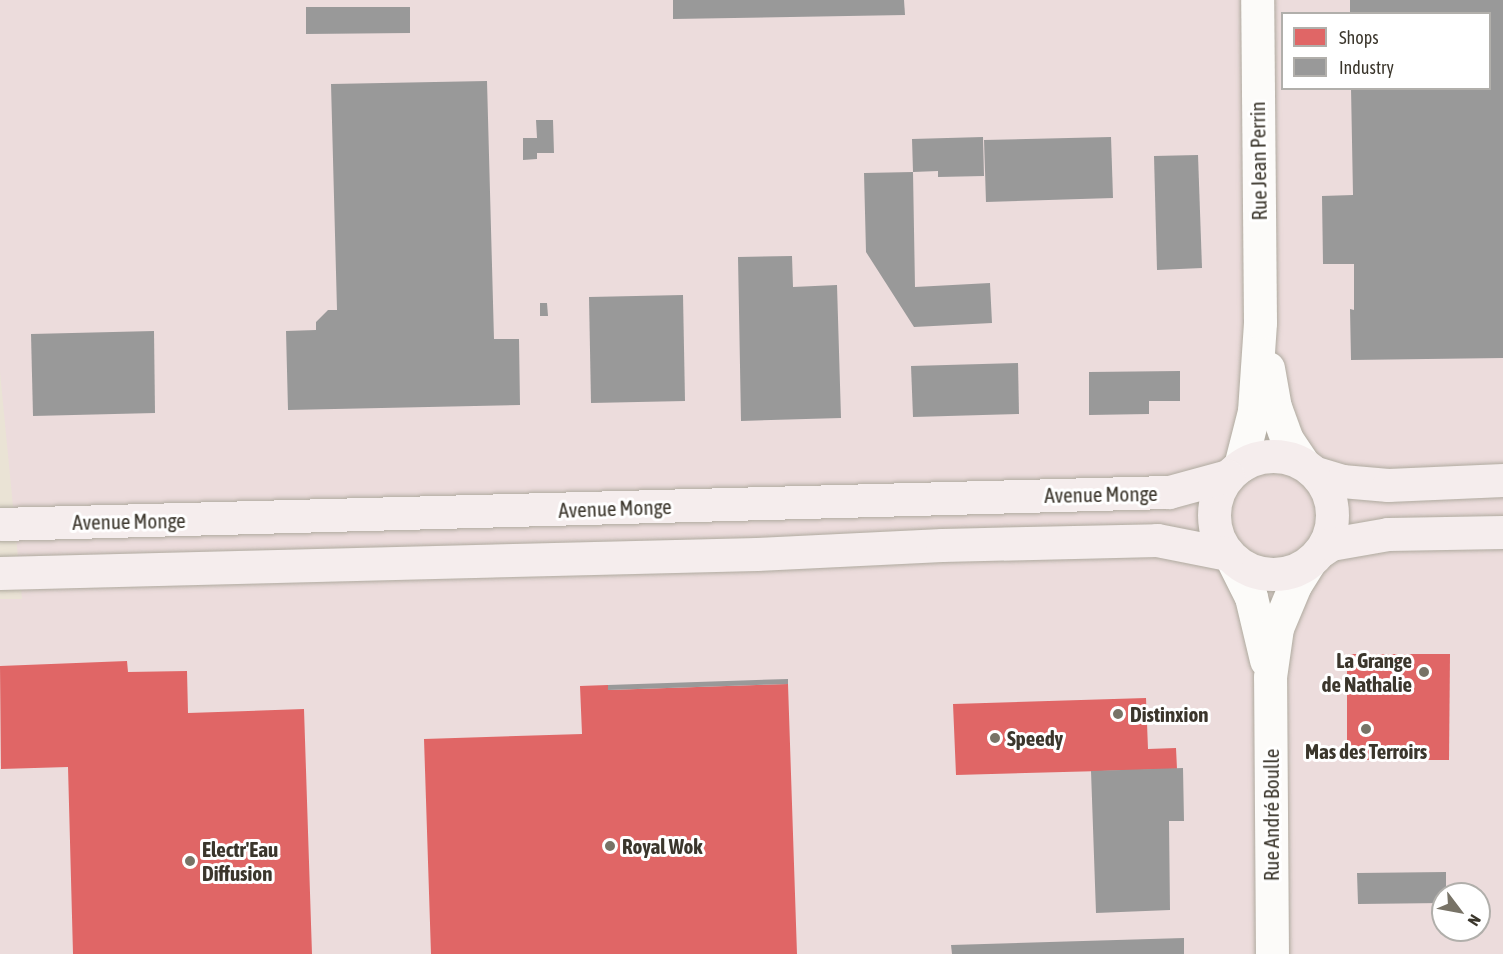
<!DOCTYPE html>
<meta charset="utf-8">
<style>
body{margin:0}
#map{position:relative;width:1503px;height:954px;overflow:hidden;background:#eae3d5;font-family:"Asap Condensed",sans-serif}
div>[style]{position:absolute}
.industrial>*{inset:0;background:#ecdcdc}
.shops>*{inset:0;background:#e06666}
.industry>*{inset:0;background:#999}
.roads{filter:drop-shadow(0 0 2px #afaa9f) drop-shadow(0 0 2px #afaa9f)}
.street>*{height:33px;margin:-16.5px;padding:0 16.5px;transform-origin:16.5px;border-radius:16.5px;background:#fcfbf9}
.secondary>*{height:33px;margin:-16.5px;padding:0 16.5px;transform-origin:16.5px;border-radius:16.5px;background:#fcfbf9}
.primary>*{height:33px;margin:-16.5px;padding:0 16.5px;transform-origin:16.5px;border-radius:16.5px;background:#f5eded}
.primary>.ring{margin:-16.5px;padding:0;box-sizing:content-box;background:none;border:33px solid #f5eded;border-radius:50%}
.dots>*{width:16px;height:16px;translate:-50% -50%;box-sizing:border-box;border:3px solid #fff;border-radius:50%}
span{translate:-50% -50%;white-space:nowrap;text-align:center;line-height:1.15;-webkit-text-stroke:6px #fff;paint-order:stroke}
.street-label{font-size:21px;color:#3b362c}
.poi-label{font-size:21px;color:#3b362c;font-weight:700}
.right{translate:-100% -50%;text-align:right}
.left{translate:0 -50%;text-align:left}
.legend{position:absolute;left:1281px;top:12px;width:210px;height:78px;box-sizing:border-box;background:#fff;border:2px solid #b1afab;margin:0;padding:8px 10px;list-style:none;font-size:18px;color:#3b362c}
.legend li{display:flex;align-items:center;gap:12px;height:30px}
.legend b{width:30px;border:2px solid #b1afab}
.north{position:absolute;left:1431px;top:882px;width:60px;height:60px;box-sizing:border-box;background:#fff;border:2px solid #b1afab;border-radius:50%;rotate:122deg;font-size:16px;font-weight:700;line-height:24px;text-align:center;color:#3b362c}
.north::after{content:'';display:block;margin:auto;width:21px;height:27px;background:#787367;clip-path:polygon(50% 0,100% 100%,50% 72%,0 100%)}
</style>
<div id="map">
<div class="industrial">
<i style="clip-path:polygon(evenodd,0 0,1503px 0,1503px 954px,0 954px,0 599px,22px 599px,0 372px,0 0,1282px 14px,1490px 14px,1490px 88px,1282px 88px,1282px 14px,0 0,1443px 894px,1479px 894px,1479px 930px,1443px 930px,1443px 894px)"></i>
</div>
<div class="shops">
<i style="clip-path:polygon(1347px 654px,1450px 654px,1449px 760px,1347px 760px)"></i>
<i style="clip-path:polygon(127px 661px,128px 672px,187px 671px,188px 713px,304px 709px,312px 954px,73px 954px,68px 767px,1px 769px,0 666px)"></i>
<i style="clip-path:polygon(788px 684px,797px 954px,431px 954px,424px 739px,582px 734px,580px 686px,608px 685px,608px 690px)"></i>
<i style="clip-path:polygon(1146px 698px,1148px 749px,1176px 748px,1177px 769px,956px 775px,953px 704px)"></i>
</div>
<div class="industry">
<i style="clip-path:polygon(673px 0,904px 0,905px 15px,673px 19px)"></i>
<i style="clip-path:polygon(1350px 0,1503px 0,1503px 358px,1351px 360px,1350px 309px,1354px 310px,1354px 264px,1323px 264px,1322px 196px,1353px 195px,1351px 88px,1490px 88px,1490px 14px,1350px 14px)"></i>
<i style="clip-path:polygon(306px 7px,410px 7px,410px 33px,306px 34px)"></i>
<i style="clip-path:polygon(487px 81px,494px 339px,519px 339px,520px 405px,288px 410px,286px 331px,316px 330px,316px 322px,328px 310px,337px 310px,331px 84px)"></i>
<i style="clip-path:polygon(536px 120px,553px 120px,554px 153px,537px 153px,537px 159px,523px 160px,523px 138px,537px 138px)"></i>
<i style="clip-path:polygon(983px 137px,984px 176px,938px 177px,938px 171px,913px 172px,915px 287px,990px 283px,992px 323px,914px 327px,866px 252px,864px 173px,913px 172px,912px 139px)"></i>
<i style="clip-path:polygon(1111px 137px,1113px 198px,986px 202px,984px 140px)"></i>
<i style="clip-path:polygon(1198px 155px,1202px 268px,1157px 270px,1154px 156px)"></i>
<i style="clip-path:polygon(792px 256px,793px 287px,837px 285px,841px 418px,741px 421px,738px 257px)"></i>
<i style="clip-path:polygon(683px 295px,685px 401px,591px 403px,589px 297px)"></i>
<i style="clip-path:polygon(540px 303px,547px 303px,548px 316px,540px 316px)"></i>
<i style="clip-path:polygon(154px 331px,155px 413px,33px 416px,31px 334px)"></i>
<i style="clip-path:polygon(1018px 363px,1019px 414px,913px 417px,911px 366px)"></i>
<i style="clip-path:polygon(1180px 371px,1180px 401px,1149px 401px,1149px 414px,1089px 415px,1089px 372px)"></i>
<i style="clip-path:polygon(788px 679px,788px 684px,608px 690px,608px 685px)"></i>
<i style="clip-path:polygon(1183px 768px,1184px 821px,1169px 821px,1170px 910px,1096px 913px,1091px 771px)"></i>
<i style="clip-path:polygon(1446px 872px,1446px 894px,1443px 894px,1443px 903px,1358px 904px,1357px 873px)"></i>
<i style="clip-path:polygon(1184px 938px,1184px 954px,952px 954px,951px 945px)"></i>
</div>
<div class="roads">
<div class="street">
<i style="left:1232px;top:559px;width:42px;rotate:63.4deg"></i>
<i style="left:1251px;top:597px;width:65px;rotate:76.6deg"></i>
<i style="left:1272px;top:954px;width:277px;rotate:-90.4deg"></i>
<i style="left:1270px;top:677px;width:49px;rotate:-81.9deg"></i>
<i style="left:1277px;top:628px;width:47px;rotate:-67.3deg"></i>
<i style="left:1295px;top:585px;width:26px;rotate:-58deg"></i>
</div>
<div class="secondary">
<i style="left:1268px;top:368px;width:40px;rotate:80deg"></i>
<i style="left:1275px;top:407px;width:33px;rotate:70deg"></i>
<i style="left:1286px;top:438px;width:30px;rotate:56deg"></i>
<i style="left:1240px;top:466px;width:57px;rotate:-75.7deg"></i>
<i style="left:1254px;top:411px;width:89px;rotate:-86.1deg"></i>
<i style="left:1260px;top:322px;width:322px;rotate:-90.5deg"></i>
</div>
<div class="primary">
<i class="ring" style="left:1214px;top:456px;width:85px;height:85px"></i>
<i style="left:1316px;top:473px;width:27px;rotate:17deg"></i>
<i style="left:1342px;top:481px;width:46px;rotate:5deg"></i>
<i style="left:1388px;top:485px;width:115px;rotate:-2.5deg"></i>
<i style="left:0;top:524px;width:1169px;rotate:-1.57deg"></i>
<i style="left:1169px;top:492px;width:61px;rotate:-15.2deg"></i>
<i style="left:1322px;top:550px;width:11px;rotate:-34deg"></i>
<i style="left:1331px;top:544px;width:58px;rotate:-10deg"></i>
<i style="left:1388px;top:534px;width:115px;rotate:-1deg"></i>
<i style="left:0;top:573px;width:757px;rotate:-1.44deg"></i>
<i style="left:757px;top:554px;width:185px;rotate:-2.8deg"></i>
<i style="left:942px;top:545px;width:215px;rotate:-1.3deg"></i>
<i style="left:1157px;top:540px;width:72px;rotate:11.2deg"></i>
</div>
</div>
<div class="dots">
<i style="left:1424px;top:672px;background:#787367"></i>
<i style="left:1118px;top:714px;background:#787367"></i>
<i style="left:1366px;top:729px;background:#787367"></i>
<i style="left:995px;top:738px;background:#787367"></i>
<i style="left:610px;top:846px;background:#787367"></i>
<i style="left:190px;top:861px;background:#787367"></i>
</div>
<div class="street-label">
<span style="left:1258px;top:161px;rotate:-91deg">Rue Jean Perrin</span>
<span style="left:1101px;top:494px;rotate:-1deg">Avenue Monge</span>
<span style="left:615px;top:508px;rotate:-2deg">Avenue Monge</span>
<span style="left:129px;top:521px;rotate:-1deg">Avenue Monge</span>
<span style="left:1271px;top:815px;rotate:-90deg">Rue André Boulle</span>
</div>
<div class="poi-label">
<span class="right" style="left:1412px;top:672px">La Grange<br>de Nathalie</span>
<span class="left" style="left:1130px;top:714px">Distinxion</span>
<span class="left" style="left:1007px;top:738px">Speedy</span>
<span style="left:1366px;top:751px">Mas des Terroirs</span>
<span class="left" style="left:622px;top:846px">Royal Wok</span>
<span class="left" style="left:202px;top:861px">Electr'Eau<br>Diffusion</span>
</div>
<ul class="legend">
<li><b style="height:16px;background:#e06666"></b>Shops</li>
<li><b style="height:16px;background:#999"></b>Industry</li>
</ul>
<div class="north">N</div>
</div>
